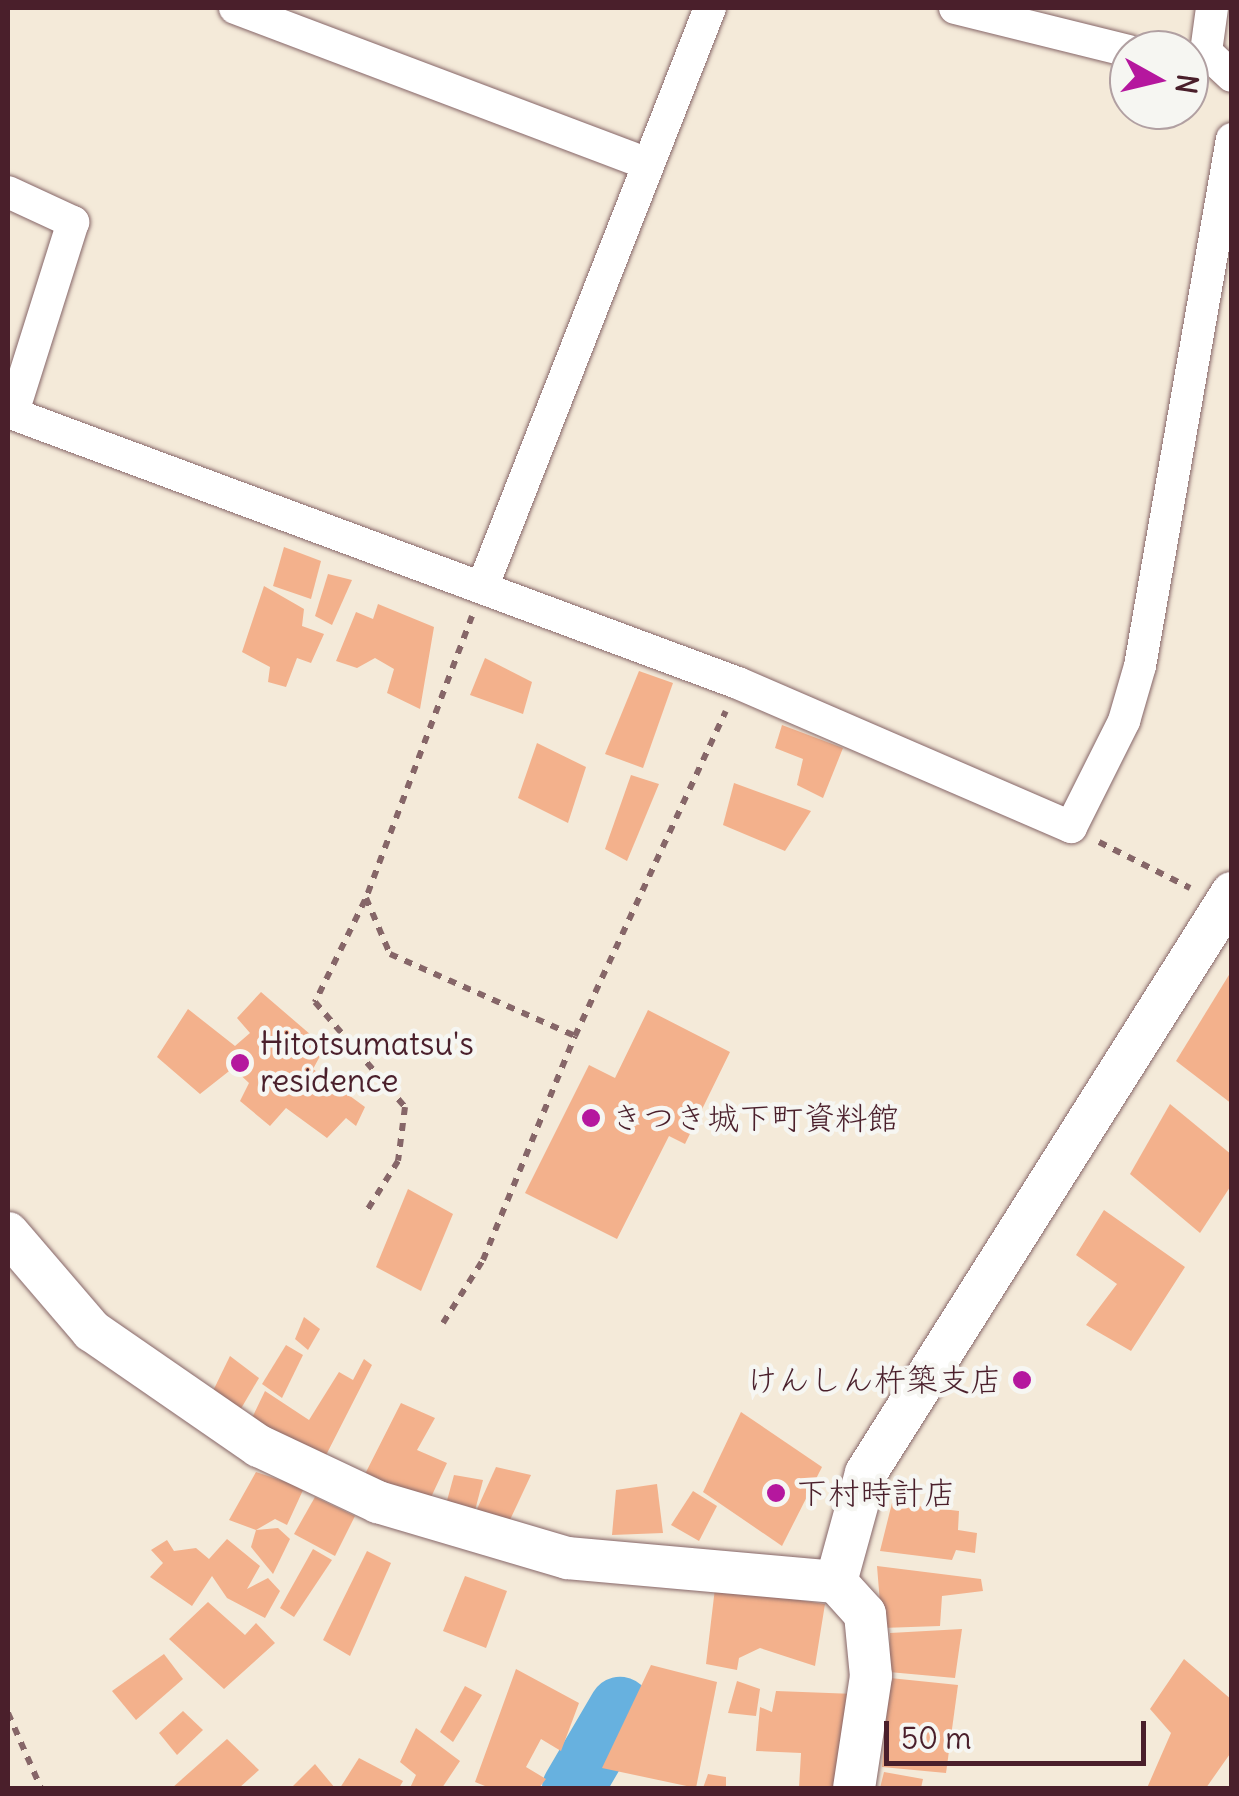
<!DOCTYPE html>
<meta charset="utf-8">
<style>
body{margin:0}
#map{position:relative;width:1239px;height:1796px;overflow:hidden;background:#f4ead9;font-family:Delius,"Klee One",sans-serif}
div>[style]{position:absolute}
.river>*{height:62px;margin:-31px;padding:0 31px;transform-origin:31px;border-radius:31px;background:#67b1df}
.building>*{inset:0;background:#f3b18c}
.path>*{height:6px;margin-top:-3px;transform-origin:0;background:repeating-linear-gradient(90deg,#866668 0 8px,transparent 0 16px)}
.roads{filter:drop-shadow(0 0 2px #866668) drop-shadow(0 0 2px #866668)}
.minor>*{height:32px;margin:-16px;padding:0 16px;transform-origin:16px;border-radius:16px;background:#fff}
.tertiary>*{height:42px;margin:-21px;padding:0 21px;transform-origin:21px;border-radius:21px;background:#fff}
.dots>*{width:28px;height:28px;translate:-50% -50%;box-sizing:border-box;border:5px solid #f6f6f2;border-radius:50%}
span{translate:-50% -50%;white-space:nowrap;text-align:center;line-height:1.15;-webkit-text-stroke:9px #f6f6f2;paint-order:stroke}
.poi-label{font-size:32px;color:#4a1f2b}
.left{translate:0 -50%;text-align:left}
.right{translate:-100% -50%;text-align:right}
.frame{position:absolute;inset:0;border:10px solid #4a1f2b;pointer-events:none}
.north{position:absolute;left:1109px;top:30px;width:100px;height:100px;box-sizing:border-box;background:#f6f6f2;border:2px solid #b1a0a2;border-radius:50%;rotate:98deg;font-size:28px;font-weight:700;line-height:40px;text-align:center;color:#4a1f2b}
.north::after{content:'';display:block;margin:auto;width:35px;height:45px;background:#b5179e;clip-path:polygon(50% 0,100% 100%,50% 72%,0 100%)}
.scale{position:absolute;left:884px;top:1721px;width:262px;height:45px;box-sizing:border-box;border:5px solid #4a1f2b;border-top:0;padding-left:12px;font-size:30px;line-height:35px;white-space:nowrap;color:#4a1f2b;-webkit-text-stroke:8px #f6f6f2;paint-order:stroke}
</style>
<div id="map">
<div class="river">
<i style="left:573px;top:1788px;width:93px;rotate:-59.6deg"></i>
</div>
<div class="building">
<i style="clip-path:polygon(284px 547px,321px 561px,311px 599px,273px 586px)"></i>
<i style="clip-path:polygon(328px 574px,352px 580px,332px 625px,315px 616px)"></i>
<i style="clip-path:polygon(264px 586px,304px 609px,302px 626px,324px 634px,311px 663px,297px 658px,286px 687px,268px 682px,270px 667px,242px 652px)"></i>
<i style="clip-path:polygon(378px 604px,434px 627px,420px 709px,387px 693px,394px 669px,375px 658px,357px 668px,336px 661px,356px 612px,373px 619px)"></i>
<i style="clip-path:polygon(485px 658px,532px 682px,523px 714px,470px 695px)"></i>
<i style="clip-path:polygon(639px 671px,673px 683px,643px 768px,605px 754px)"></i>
<i style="clip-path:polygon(782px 725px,843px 748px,823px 798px,797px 785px,803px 759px,775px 748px)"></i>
<i style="clip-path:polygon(537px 743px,586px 767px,568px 823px,518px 798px)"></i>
<i style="clip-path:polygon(631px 775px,659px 784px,627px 861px,605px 849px)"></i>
<i style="clip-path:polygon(734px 783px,811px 811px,785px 851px,723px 825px)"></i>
<i style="clip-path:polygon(1232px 970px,1232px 1104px,1176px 1061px)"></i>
<i style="clip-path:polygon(261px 992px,325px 1047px,313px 1069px,365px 1107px,356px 1126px,346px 1118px,327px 1138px,286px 1108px,270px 1126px,240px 1101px,249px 1083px,233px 1068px,200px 1094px,157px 1057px,188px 1009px,235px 1046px,250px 1033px,237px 1018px)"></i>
<i style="clip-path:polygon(648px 1010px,730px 1052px,685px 1144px,669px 1136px,617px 1239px,525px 1193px,589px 1065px,615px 1078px)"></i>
<i style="clip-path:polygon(1170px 1104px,1232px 1155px,1232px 1184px,1200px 1233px,1130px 1174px)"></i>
<i style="clip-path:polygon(408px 1189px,453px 1214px,421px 1291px,376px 1267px)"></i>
<i style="clip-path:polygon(1104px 1210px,1185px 1267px,1131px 1351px,1086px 1325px,1117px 1284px,1076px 1255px)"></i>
<i style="clip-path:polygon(304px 1317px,320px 1329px,308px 1350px,295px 1339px)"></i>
<i style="clip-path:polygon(286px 1345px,303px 1355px,282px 1398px,262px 1384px)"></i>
<i style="clip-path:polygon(230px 1356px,259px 1378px,239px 1412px,211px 1395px)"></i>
<i style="clip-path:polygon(364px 1359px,372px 1365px,322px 1463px,252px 1418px,265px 1391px,309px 1420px,339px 1372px,353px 1380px)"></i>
<i style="clip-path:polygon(401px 1403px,435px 1418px,417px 1450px,447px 1463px,426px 1508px,363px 1478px)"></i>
<i style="clip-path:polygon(741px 1412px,822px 1467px,782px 1546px,703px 1492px)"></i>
<i style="clip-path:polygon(496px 1467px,531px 1475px,509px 1522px,473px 1518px)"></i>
<i style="clip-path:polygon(256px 1472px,304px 1488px,287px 1525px,275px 1519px,256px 1530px,229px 1520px)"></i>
<i style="clip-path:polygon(454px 1475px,483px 1480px,473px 1518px,445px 1508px)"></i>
<i style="clip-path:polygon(657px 1484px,663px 1533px,612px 1535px,616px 1490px)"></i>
<i style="clip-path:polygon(693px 1491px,717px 1506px,699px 1541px,671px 1525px)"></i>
<i style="clip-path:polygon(315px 1497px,355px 1516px,335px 1556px,294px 1534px)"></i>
<i style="clip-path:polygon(892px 1503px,959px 1511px,958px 1530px,977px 1533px,975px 1553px,956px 1550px,952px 1560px,880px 1551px)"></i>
<i style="clip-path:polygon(278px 1528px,290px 1539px,273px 1574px,251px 1547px,256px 1530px)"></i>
<i style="clip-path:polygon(227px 1539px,260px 1566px,247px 1589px,268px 1578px,280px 1591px,265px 1618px,227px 1598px,212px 1576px,192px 1606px,150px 1577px,163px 1563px,151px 1550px,167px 1540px,174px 1551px,196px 1548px,209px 1559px)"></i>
<i style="clip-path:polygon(313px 1549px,332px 1560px,294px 1617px,280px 1608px)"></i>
<i style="clip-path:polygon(367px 1551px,391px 1563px,350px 1656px,323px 1640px)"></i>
<i style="clip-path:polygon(877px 1566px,981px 1579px,983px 1591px,942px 1596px,940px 1626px,882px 1628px)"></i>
<i style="clip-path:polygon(465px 1576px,507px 1591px,486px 1648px,443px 1631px)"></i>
<i style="clip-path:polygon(715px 1588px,825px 1604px,815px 1666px,760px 1648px,739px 1658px,737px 1670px,706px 1664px)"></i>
<i style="clip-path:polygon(208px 1602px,245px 1635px,256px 1623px,275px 1643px,224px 1689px,169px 1639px)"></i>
<i style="clip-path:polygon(962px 1629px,955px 1678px,889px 1672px,890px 1633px)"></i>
<i style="clip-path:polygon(164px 1654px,183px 1679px,136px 1720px,112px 1691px)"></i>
<i style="clip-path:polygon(1184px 1659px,1232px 1700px,1232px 1751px,1206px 1788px,1147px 1788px,1171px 1733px,1150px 1709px)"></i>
<i style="clip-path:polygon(651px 1665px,717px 1682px,696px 1788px,602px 1768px)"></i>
<i style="clip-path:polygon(516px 1669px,579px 1703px,561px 1751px,541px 1739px,526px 1767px,546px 1779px,539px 1788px,490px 1788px,475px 1782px)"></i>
<i style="clip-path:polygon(890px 1678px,958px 1685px,946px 1773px,882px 1767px)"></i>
<i style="clip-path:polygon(737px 1681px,760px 1689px,756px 1716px,728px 1713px)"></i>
<i style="clip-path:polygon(465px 1686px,482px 1695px,453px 1742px,440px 1732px)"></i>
<i style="clip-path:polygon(776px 1691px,855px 1694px,840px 1788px,799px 1788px,801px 1753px,756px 1751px,760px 1707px,772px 1712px)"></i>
<i style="clip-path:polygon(183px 1711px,203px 1730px,177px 1755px,159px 1733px)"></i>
<i style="clip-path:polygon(416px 1728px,460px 1761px,442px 1788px,410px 1788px,416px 1775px,400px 1762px)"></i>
<i style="clip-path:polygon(227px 1739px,259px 1770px,239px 1788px,172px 1788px)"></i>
<i style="clip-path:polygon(359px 1758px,403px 1781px,399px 1788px,340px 1788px)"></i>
<i style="clip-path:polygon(315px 1764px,335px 1788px,291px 1788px)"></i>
<i style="clip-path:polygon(884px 1772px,923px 1779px,921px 1788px,880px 1788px)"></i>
<i style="clip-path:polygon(708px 1774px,726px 1777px,726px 1788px,703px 1788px)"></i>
</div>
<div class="path">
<i style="left:472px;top:616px;width:301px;rotate:110.6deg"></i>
<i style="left:366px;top:898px;width:61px;rotate:66.8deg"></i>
<i style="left:390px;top:954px;width:202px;rotate:23.9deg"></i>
<i style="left:1099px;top:842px;width:102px;rotate:26.8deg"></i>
<i style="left:365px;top:900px;width:114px;rotate:116.1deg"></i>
<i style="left:315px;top:1002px;width:138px;rotate:49.4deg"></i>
<i style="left:405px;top:1107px;width:54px;rotate:97.4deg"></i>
<i style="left:398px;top:1161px;width:60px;rotate:122.1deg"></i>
<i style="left:443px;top:1323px;width:75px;rotate:-57.6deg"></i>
<i style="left:483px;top:1260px;width:242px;rotate:-67.7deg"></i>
<i style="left:575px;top:1036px;width:358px;rotate:-65.1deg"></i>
<i style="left:8px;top:1713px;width:82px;rotate:66.3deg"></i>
</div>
<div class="roads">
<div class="minor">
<i style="left:235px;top:8px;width:441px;rotate:20.7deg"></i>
<i style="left:955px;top:8px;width:179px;rotate:13.9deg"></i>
<i style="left:1212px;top:8px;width:44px;rotate:97.8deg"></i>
<i style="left:1206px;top:52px;width:35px;rotate:43deg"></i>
<i style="left:8px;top:192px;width:72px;rotate:24.8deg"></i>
<i style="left:73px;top:222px;width:199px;rotate:107.5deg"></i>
<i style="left:8px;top:412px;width:779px;rotate:20.37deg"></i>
<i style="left:738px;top:683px;width:363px;rotate:23.4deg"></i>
<i style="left:1071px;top:827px;width:119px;rotate:-63.4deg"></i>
<i style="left:1124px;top:721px;width:57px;rotate:-73.8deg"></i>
<i style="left:1140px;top:666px;width:535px;rotate:-80.1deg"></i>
<i style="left:482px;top:588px;width:623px;rotate:-68.54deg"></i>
</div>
<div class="tertiary">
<i style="left:8px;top:1233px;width:129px;rotate:49.4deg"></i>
<i style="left:92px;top:1331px;width:203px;rotate:34.6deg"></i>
<i style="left:259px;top:1446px;width:132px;rotate:25.2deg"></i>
<i style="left:378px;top:1502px;width:197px;rotate:16.5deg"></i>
<i style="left:567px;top:1558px;width:270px;rotate:5.1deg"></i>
<i style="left:836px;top:1582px;width:43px;rotate:47.8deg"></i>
<i style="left:865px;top:1614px;width:62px;rotate:84.5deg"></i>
<i style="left:871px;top:1676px;width:113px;rotate:98.6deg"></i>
<i style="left:836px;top:1582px;width:113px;rotate:-74.6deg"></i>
<i style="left:866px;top:1473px;width:686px;rotate:-57.75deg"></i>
</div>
</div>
<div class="dots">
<i style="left:240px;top:1063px;background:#b5179e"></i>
<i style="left:591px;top:1118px;background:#b5179e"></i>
<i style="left:1022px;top:1380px;background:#b5179e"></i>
<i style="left:776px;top:1493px;background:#b5179e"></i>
</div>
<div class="poi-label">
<span class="left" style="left:260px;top:1063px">Hitotsumatsu's<br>residence</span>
<span class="left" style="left:611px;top:1118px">きつき城下町資料館</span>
<span class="right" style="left:1002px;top:1380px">けんしん杵築支店</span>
<span class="left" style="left:796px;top:1493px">下村時計店</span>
</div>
<div class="frame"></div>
<div class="north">N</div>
<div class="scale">50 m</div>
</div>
